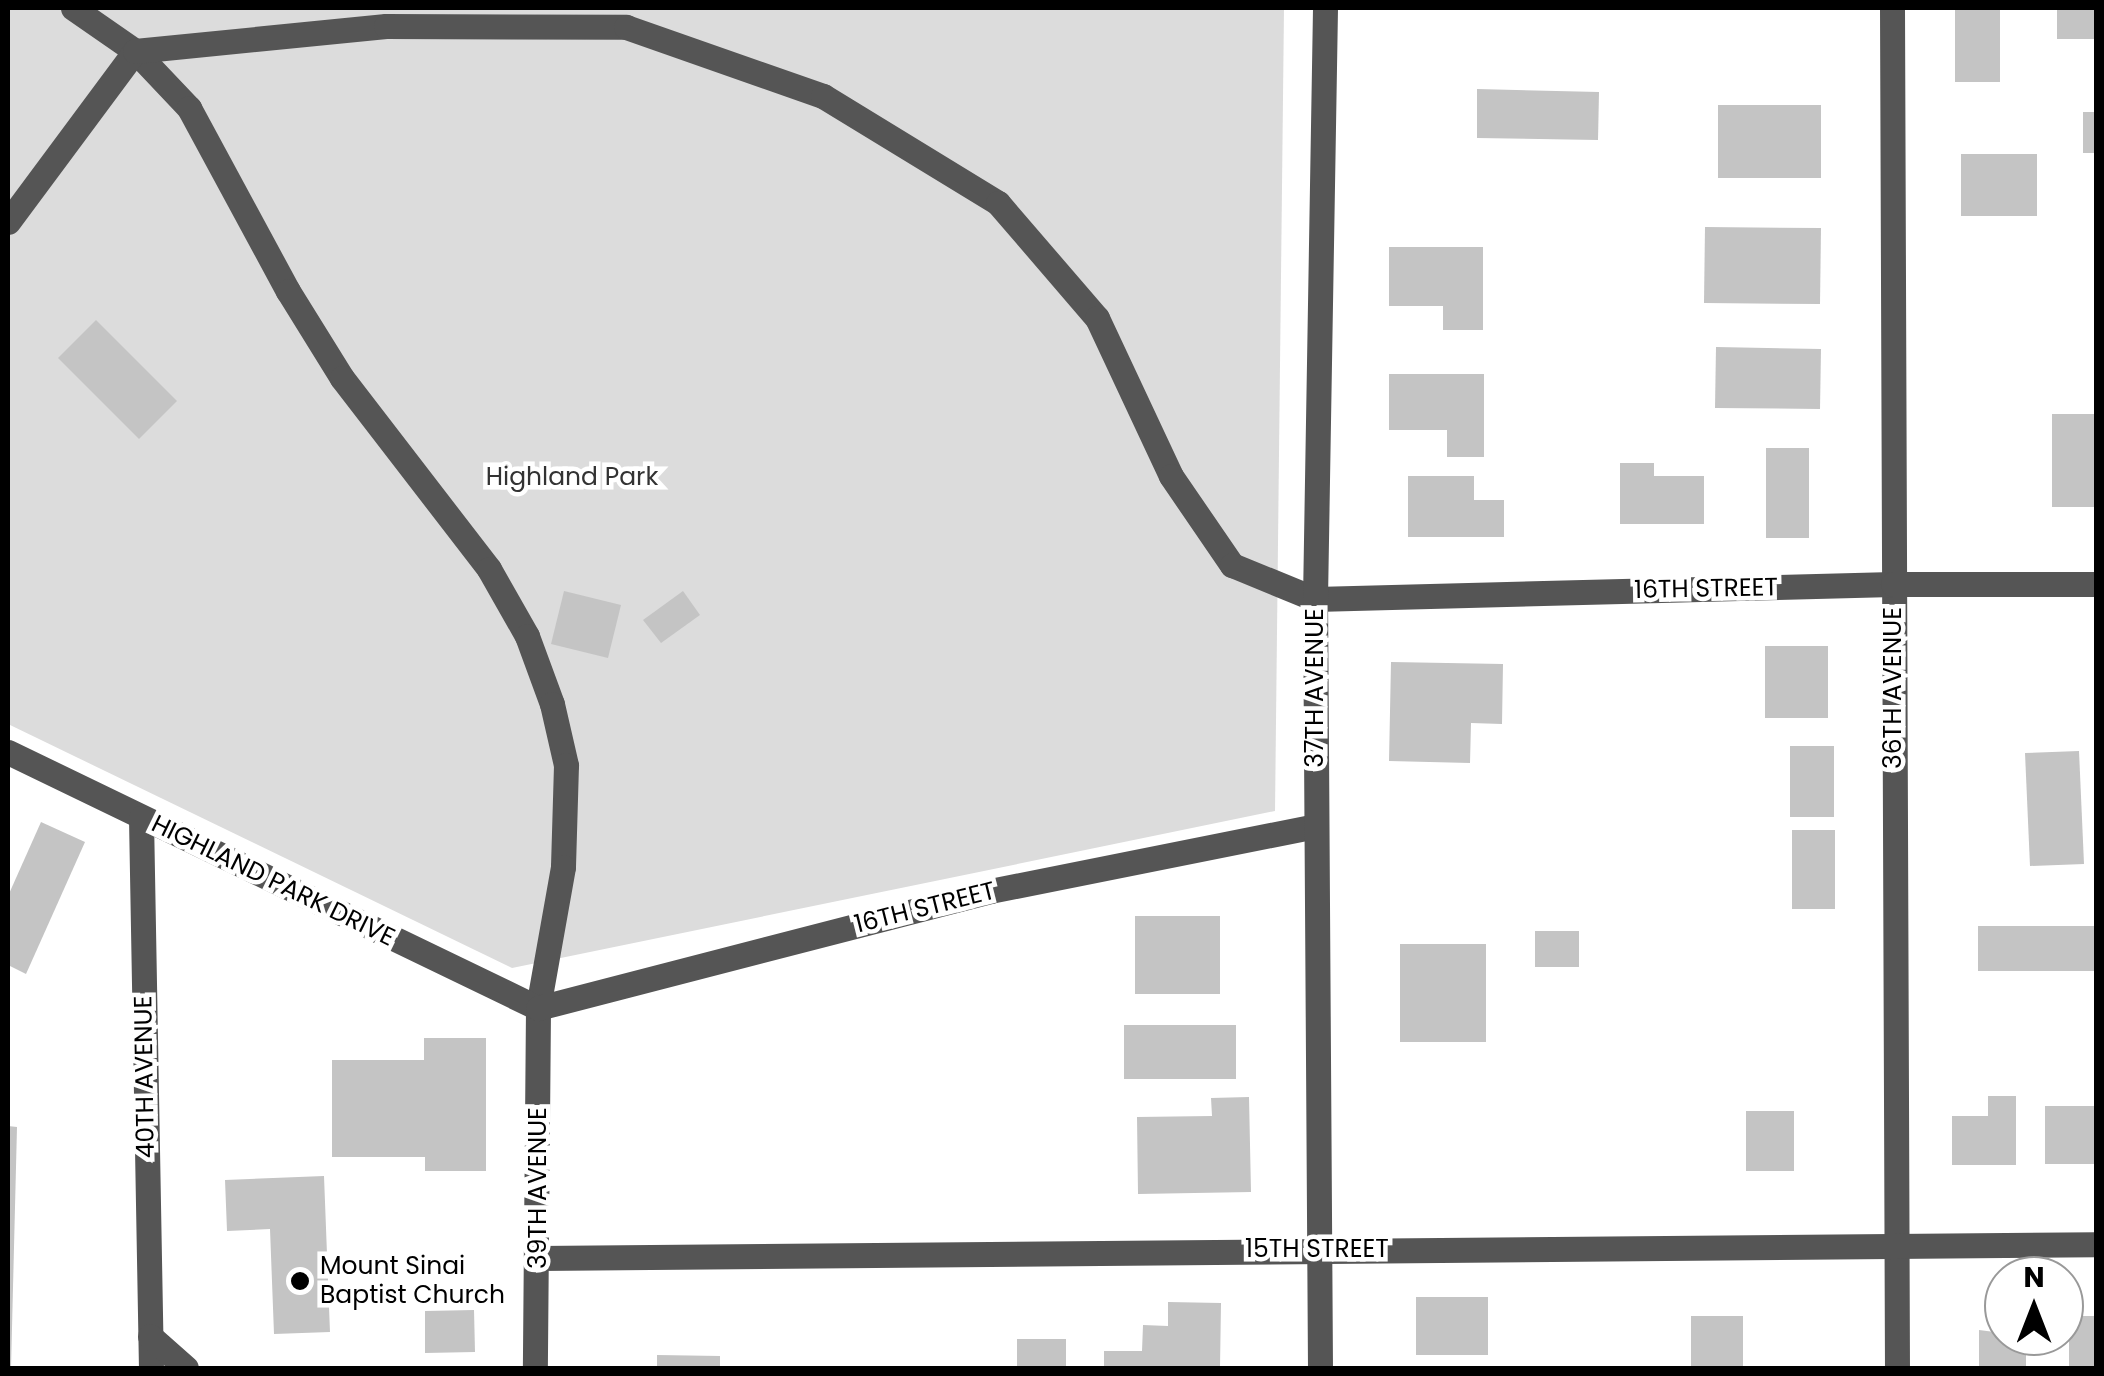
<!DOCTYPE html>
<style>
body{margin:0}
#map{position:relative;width:2104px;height:1376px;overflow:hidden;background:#fff;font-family:Poppins,sans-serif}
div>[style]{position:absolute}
.green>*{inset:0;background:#dcdcdc}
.building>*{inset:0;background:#c4c4c4}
.minor>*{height:25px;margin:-12.5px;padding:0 12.5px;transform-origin:12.5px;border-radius:12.5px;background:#555}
.dots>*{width:28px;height:28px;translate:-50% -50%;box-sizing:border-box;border:5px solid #fff;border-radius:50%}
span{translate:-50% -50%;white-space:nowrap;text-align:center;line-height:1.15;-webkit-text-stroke:9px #fff;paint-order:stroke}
.park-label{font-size:25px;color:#333}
.street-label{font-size:25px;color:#000}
.poi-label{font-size:25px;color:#000}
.left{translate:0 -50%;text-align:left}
.frame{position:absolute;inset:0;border:10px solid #000;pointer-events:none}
.north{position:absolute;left:1984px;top:1256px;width:100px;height:100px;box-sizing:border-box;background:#fff;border:2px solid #999;border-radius:50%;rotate:0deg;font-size:28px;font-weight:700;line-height:40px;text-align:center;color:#000}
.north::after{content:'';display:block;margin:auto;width:35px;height:45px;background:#000;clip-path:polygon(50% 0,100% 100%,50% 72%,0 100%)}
</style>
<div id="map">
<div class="green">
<i style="clip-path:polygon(8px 8px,1284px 8px,1275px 811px,512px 968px,8px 724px)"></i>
</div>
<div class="building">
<i style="clip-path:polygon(1955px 8px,2000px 8px,2000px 82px,1955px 82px)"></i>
<i style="clip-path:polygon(2057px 8px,2096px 8px,2096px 39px,2057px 39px)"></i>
<i style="clip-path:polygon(1477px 89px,1599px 92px,1598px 140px,1477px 138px)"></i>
<i style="clip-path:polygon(1718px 105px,1821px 105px,1821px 178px,1718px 178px)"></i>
<i style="clip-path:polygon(2083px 112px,2096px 112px,2096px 153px,2083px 153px)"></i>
<i style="clip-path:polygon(1961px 154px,2037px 154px,2037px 216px,1961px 216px)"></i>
<i style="clip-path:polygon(1705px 227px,1821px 228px,1820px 304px,1704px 303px)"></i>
<i style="clip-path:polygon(1389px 247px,1483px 247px,1483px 330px,1443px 330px,1443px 306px,1389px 306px)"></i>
<i style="clip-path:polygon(96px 320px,177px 401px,139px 439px,58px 358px)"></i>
<i style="clip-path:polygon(1716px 347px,1821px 349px,1820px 409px,1715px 408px)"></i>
<i style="clip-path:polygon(1389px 374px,1484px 374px,1484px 457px,1447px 457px,1447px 430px,1389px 430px)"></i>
<i style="clip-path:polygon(2052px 414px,2096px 414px,2096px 507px,2052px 507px)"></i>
<i style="clip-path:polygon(1766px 448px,1809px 448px,1809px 538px,1766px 538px)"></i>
<i style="clip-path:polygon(1620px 463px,1654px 463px,1654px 476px,1704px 476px,1704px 524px,1620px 524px)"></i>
<i style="clip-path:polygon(1408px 476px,1474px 476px,1474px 500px,1504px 500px,1504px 537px,1408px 537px)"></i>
<i style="clip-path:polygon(564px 591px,621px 605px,608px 658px,551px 644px)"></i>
<i style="clip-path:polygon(683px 591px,700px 615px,661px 643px,643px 620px)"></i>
<i style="clip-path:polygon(1765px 646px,1828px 646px,1828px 718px,1765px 718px)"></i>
<i style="clip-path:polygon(1391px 662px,1503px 664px,1502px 724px,1471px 723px,1470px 763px,1389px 761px)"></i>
<i style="clip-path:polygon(1790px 746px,1834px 746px,1834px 817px,1790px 817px)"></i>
<i style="clip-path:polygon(2079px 751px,2084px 864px,2030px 866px,2025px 753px)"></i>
<i style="clip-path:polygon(41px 822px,85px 842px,26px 974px,8px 965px,8px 896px)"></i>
<i style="clip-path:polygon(1792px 830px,1835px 830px,1835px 909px,1792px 909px)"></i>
<i style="clip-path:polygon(1135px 916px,1220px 916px,1220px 994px,1135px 994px)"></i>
<i style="clip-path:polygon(1978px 926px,2096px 926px,2096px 971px,1978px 971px)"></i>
<i style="clip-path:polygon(1535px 931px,1579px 931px,1579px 967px,1535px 967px)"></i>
<i style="clip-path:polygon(1400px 944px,1486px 944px,1486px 1042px,1400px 1042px)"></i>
<i style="clip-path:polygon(1124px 1025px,1236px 1025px,1236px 1079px,1124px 1079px)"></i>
<i style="clip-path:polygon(424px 1038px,486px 1038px,486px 1171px,425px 1171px,425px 1157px,332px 1157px,332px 1060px,424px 1060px)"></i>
<i style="clip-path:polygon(1988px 1096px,2016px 1096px,2016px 1165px,1952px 1165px,1952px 1116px,1988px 1116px)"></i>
<i style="clip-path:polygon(1249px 1097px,1251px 1192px,1138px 1194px,1137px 1117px,1212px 1116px,1211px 1098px)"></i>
<i style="clip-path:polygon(2045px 1106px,2096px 1106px,2096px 1164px,2045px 1164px)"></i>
<i style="clip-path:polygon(1746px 1111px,1794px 1111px,1794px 1171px,1746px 1171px)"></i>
<i style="clip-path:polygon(8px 1126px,17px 1127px,11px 1368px,8px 1368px)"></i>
<i style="clip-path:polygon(324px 1176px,330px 1332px,274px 1334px,270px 1229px,227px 1231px,225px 1180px)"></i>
<i style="clip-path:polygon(1416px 1297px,1488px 1297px,1488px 1355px,1416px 1355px)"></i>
<i style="clip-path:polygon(1168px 1302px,1221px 1303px,1220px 1367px,1104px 1368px,1104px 1351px,1142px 1351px,1143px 1325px,1168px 1326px)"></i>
<i style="clip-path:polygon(474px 1310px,475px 1352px,425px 1353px,425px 1311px)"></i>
<i style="clip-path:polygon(1691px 1316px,1743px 1316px,1743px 1368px,1691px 1368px)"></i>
<i style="clip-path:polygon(2069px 1316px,2096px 1316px,2096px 1368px,2069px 1368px)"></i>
<i style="clip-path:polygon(1979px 1330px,2026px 1336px,2026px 1368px,1979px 1368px)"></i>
<i style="clip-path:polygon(1017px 1339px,1066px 1339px,1066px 1368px,1017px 1368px)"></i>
<i style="clip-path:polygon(657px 1355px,720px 1356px,720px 1368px,657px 1368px)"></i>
</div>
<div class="minor">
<i style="left:73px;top:8px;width:75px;rotate:34.7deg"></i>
<i style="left:135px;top:51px;width:79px;rotate:46.5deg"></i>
<i style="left:189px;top:108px;width:208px;rotate:61.6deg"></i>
<i style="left:288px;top:291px;width:102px;rotate:58.2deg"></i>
<i style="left:342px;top:378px;width:241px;rotate:52.4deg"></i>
<i style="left:489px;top:569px;width:77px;rotate:60.4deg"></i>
<i style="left:527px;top:636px;width:72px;rotate:69.8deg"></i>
<i style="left:552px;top:704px;width:63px;rotate:77.1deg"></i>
<i style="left:566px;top:765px;width:102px;rotate:91.7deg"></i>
<i style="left:563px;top:867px;width:143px;rotate:100.1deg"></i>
<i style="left:538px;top:1008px;width:360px;rotate:90.5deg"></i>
<i style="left:1892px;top:8px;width:1360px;rotate:89.79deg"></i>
<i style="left:8px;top:222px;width:213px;rotate:-53.4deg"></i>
<i style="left:135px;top:51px;width:252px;rotate:-5.7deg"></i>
<i style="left:386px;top:26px;width:240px;rotate:0.2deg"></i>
<i style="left:626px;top:27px;width:209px;rotate:19.3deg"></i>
<i style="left:823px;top:96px;width:205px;rotate:31.4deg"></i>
<i style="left:998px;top:203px;width:152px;rotate:49.3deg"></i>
<i style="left:1097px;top:318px;width:174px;rotate:64.9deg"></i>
<i style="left:1171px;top:476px;width:108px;rotate:55.6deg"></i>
<i style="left:1232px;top:565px;width:90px;rotate:22.3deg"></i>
<i style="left:1315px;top:599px;width:578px;rotate:-1.49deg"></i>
<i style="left:1893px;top:584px;width:203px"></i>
<i style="left:8px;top:752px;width:589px;rotate:25.78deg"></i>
<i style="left:141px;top:818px;width:550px;rotate:88.96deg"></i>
<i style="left:538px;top:1008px;width:467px;rotate:-14.5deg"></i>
<i style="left:990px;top:891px;width:331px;rotate:-11.3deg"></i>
<i style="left:538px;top:1258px;width:1558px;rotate:-0.51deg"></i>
<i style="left:150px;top:1336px;width:48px;rotate:41.6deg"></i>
<i style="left:1320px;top:1368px;width:769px;rotate:-90.37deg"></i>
<i style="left:1315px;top:599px;width:591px;rotate:-89.03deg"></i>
</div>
<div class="dots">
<i style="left:300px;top:1281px;background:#000"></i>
</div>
<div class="park-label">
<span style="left:572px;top:477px">Highland Park</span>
</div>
<div class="street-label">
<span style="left:1706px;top:589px;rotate:-1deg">16TH STREET</span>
<span style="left:1315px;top:688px;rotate:-90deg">37TH AVENUE</span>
<span style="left:1893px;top:688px;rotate:-90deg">36TH AVENUE</span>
<span style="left:273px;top:881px;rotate:26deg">HIGHLAND PARK DRIVE</span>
<span style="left:925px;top:908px;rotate:-14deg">16TH STREET</span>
<span style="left:145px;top:1077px;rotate:-91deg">40TH AVENUE</span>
<span style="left:538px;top:1188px;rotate:-90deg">39TH AVENUE</span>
<span style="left:1317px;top:1249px">15TH STREET</span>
</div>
<div class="poi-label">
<span class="left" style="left:320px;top:1281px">Mount Sinai<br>Baptist Church</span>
</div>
<div class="frame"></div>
<div class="north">N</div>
</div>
